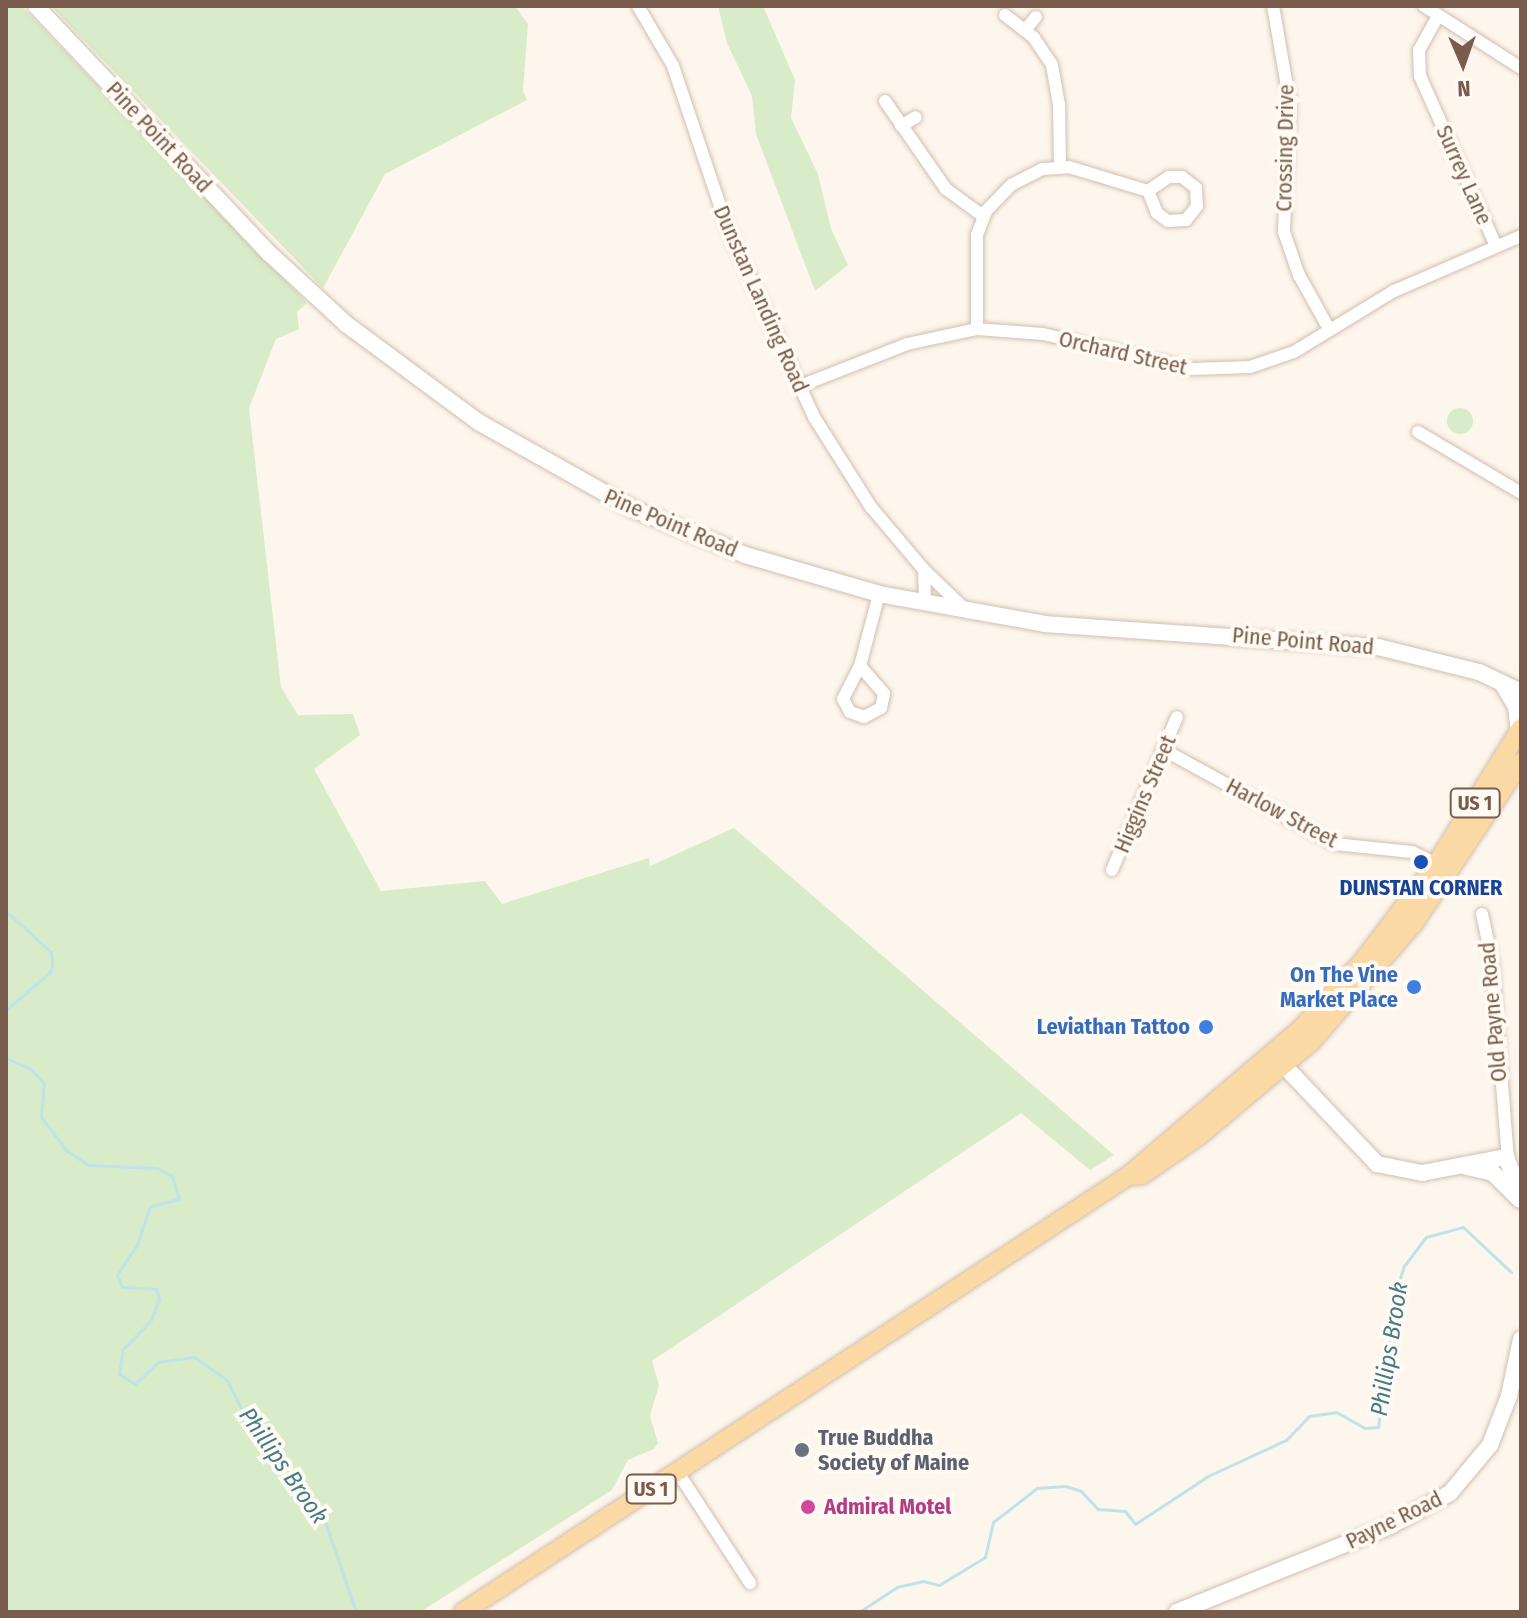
<!DOCTYPE html>
<style>
body{margin:0}
#map{position:relative;width:1527px;height:1618px;overflow:hidden;background:#fdf6ec;font-family:"Fira Sans Condensed",sans-serif}
div>[style]{position:absolute}
.green>*{inset:0;background:#d8ecc9}
.round{border-radius:50%}
.stream>*{height:3px;margin:-1.5px;padding:0 1.5px;transform-origin:1.5px;border-radius:1.5px;background:#bfe3e8}
.roads{filter:drop-shadow(0 0 2px #d1beb0) drop-shadow(0 0 2px #d1beb0)}
.street>*{height:12px;margin:-6px;padding:0 6px;transform-origin:6px;border-radius:6px;background:#fff}
.secondary>*{height:16px;margin:-8px;padding:0 8px;transform-origin:8px;border-radius:8px;background:#fff}
.primary>*{height:18px;margin:-9px;padding:0 9px;transform-origin:9px;border-radius:9px;background:#fbd9a5}
.dots>*{width:22px;height:22px;translate:-50% -50%;box-sizing:border-box;border:4px solid #fffaf3;border-radius:50%}
span{translate:-50% -50%;white-space:nowrap;text-align:center;line-height:1.15;-webkit-text-stroke:8px #fffaf3;paint-order:stroke}
.shield-label span{padding:2px 6px;background:#fffaf3;border:2px solid;border-radius:6px;-webkit-text-stroke-width:0}
.shield-label{font-size:20px;color:#7a5c4d;font-weight:700}
.street-label{font-size:22px;color:#7a5c4d}
.transit-label{font-size:22px;color:#164399;font-weight:700}
.shop-label{font-size:22px;color:#366cbe;font-weight:700}
.right{translate:-100% -50%;text-align:right}
.worship-label{font-size:22px;color:#5b616d;font-weight:700}
.left{translate:0 -50%;text-align:left}
.hotel-label{font-size:22px;color:#b23c85;font-weight:700}
.water-label{font-size:24px;color:#437c86;font-style:italic}
.frame{position:absolute;inset:0;border:8px solid #7a5c4d;pointer-events:none}
.north{position:absolute;left:1423px;top:24px;width:80px;height:80px;-webkit-text-stroke:6px #fffaf3;paint-order:stroke;rotate:178deg;font-size:22px;font-weight:700;line-height:32px;text-align:center;color:#7a5c4d}
.north::after{content:'';display:block;margin:auto;width:28px;height:36px;background:#7a5c4d;clip-path:polygon(50% 0,100% 100%,50% 72%,0 100%)}
</style>
<div id="map">
<div class="green">
<i style="clip-path:polygon(6px 6px,21px 6px,307px 303px,297px 312px,299px 329px,276px 339px,249px 408px,281px 687px,298px 715px,353px 714px,360px 735px,314px 769px,381px 891px,485px 881px,502px 904px,649px 858px,650px 866px,734px 828px,1114px 1155px,1090px 1170px,1021px 1113px,652px 1361px,659px 1385px,650px 1416px,658px 1443px,654px 1449px,628px 1460px,612px 1490px,420px 1612px,6px 1612px)"></i>
<i style="clip-path:polygon(51px 6px,515px 6px,528px 24px,523px 91px,527px 100px,385px 174px,323px 288px)"></i>
<i style="clip-path:polygon(718px 6px,763px 6px,795px 80px,791px 118px,818px 174px,831px 229px,848px 265px,815px 291px,756px 134px,752px 96px,727px 43px)"></i>
<i class="round" style="left:1447px;top:408px;width:26px;height:26px"></i>
</div>
<div class="stream">
<i style="left:6px;top:911px;width:61px;rotate:42.3deg"></i>
<i style="left:51px;top:952px;width:10px;rotate:84deg"></i>
<i style="left:52px;top:962px;width:9px;rotate:96deg"></i>
<i style="left:51px;top:971px;width:60px;rotate:139.1deg"></i>
<i style="left:6px;top:1058px;width:27px;rotate:24deg"></i>
<i style="left:31px;top:1069px;width:19px;rotate:47deg"></i>
<i style="left:44px;top:1083px;width:34px;rotate:95deg"></i>
<i style="left:41px;top:1117px;width:41px;rotate:52.9deg"></i>
<i style="left:66px;top:1150px;width:27px;rotate:34deg"></i>
<i style="left:88px;top:1165px;width:69px;rotate:2.5deg"></i>
<i style="left:157px;top:1168px;width:17px;rotate:28deg"></i>
<i style="left:172px;top:1176px;width:24px;rotate:73deg"></i>
<i style="left:179px;top:1199px;width:30px;rotate:166deg"></i>
<i style="left:150px;top:1206px;width:41px;rotate:108.4deg"></i>
<i style="left:137px;top:1245px;width:36px;rotate:124deg"></i>
<i style="left:117px;top:1275px;width:13px;rotate:67deg"></i>
<i style="left:122px;top:1287px;width:34px;rotate:3deg"></i>
<i style="left:156px;top:1289px;width:10px;rotate:73deg"></i>
<i style="left:159px;top:1299px;width:22px;rotate:111deg"></i>
<i style="left:151px;top:1320px;width:40px;rotate:134deg"></i>
<i style="left:123px;top:1349px;width:25px;rotate:99deg"></i>
<i style="left:119px;top:1374px;width:19px;rotate:32deg"></i>
<i style="left:135px;top:1384px;width:32px;rotate:-44deg"></i>
<i style="left:158px;top:1362px;width:36px;rotate:-8deg"></i>
<i style="left:194px;top:1357px;width:40px;rotate:34.9deg"></i>
<i style="left:227px;top:1380px;width:40px;rotate:63.4deg"></i>
<i style="left:245px;top:1416px;width:124px;rotate:51.6deg"></i>
<i style="left:322px;top:1513px;width:105px;rotate:71deg"></i>
<i style="left:859px;top:1612px;width:45px;rotate:-33.3deg"></i>
<i style="left:897px;top:1587px;width:27px;rotate:-13deg"></i>
<i style="left:923px;top:1581px;width:16px;rotate:14deg"></i>
<i style="left:939px;top:1585px;width:54px;rotate:-31.3deg"></i>
<i style="left:985px;top:1557px;width:36px;rotate:-77deg"></i>
<i style="left:993px;top:1522px;width:56px;rotate:-37.7deg"></i>
<i style="left:1037px;top:1488px;width:28px;rotate:-4deg"></i>
<i style="left:1065px;top:1486px;width:17px;rotate:17deg"></i>
<i style="left:1081px;top:1491px;width:25px;rotate:47deg"></i>
<i style="left:1098px;top:1509px;width:27px;rotate:4deg"></i>
<i style="left:1125px;top:1511px;width:16px;rotate:52deg"></i>
<i style="left:1135px;top:1524px;width:87px;rotate:-33.3deg"></i>
<i style="left:1208px;top:1476px;width:86px;rotate:-24.8deg"></i>
<i style="left:1286px;top:1440px;width:33px;rotate:-46deg"></i>
<i style="left:1309px;top:1416px;width:27px;rotate:-8deg"></i>
<i style="left:1336px;top:1412px;width:33px;rotate:29deg"></i>
<i style="left:1365px;top:1428px;width:13px;rotate:-4deg"></i>
<i style="left:1378px;top:1427px;width:130px;rotate:-82.9deg"></i>
<i style="left:1394px;top:1298px;width:34px;rotate:-73deg"></i>
<i style="left:1404px;top:1266px;width:36px;rotate:-53deg"></i>
<i style="left:1426px;top:1237px;width:38px;rotate:-15deg"></i>
<i style="left:1463px;top:1227px;width:66px;rotate:43.2deg"></i>
</div>
<div class="roads">
<div class="street">
<i style="left:638px;top:6px;width:69px;rotate:59.7deg"></i>
<i style="left:673px;top:66px;width:175px;rotate:71.4deg"></i>
<i style="left:729px;top:232px;width:204px;rotate:65.3deg"></i>
<i style="left:814px;top:417px;width:107px;rotate:57.7deg"></i>
<i style="left:871px;top:507px;width:82px;rotate:49.9deg"></i>
<i style="left:924px;top:570px;width:34px;rotate:88deg"></i>
<i style="left:1273px;top:6px;width:98px;rotate:80.1deg"></i>
<i style="left:1290px;top:103px;width:129px;rotate:92.7deg"></i>
<i style="left:1284px;top:232px;width:46px;rotate:70.8deg"></i>
<i style="left:1299px;top:275px;width:62px;rotate:60.9deg"></i>
<i style="left:1424px;top:6px;width:115px;rotate:32.6deg"></i>
<i style="left:1005px;top:15px;width:37px;rotate:38deg"></i>
<i style="left:1034px;top:38px;width:32px;rotate:56deg"></i>
<i style="left:1052px;top:65px;width:40px;rotate:80deg"></i>
<i style="left:1059px;top:104px;width:63px;rotate:89.1deg"></i>
<i style="left:1438px;top:16px;width:39px;rotate:119deg"></i>
<i style="left:1419px;top:50px;width:26px;rotate:88deg"></i>
<i style="left:1420px;top:76px;width:186px;rotate:65.9deg"></i>
<i style="left:1025px;top:30px;width:17px;rotate:-50deg"></i>
<i style="left:885px;top:101px;width:107px;rotate:55.3deg"></i>
<i style="left:946px;top:189px;width:46px;rotate:36.1deg"></i>
<i style="left:901px;top:126px;width:17px;rotate:-31deg"></i>
<i style="left:1182px;top:177px;width:18px;rotate:38deg"></i>
<i style="left:1196px;top:188px;width:18px;rotate:87deg"></i>
<i style="left:1197px;top:206px;width:18px;rotate:128deg"></i>
<i style="left:1186px;top:220px;width:18px;rotate:177deg"></i>
<i style="left:1168px;top:221px;width:14px;rotate:-144deg"></i>
<i style="left:1157px;top:213px;width:24px;rotate:-112deg"></i>
<i style="left:1148px;top:191px;width:25px;rotate:-34deg"></i>
<i style="left:1169px;top:177px;width:13px"></i>
<i style="left:977px;top:329px;width:94px;rotate:-90deg"></i>
<i style="left:977px;top:235px;width:26px;rotate:-69deg"></i>
<i style="left:986px;top:211px;width:36px;rotate:-46deg"></i>
<i style="left:1011px;top:185px;width:36px;rotate:-27deg"></i>
<i style="left:1043px;top:169px;width:26px;rotate:-4deg"></i>
<i style="left:1069px;top:167px;width:83px;rotate:16.9deg"></i>
<i style="left:800px;top:386px;width:115px;rotate:-21.4deg"></i>
<i style="left:907px;top:344px;width:72px;rotate:-12.1deg"></i>
<i style="left:977px;top:329px;width:66px;rotate:4.3deg"></i>
<i style="left:1043px;top:334px;width:153px;rotate:13.2deg"></i>
<i style="left:1192px;top:369px;width:58px;rotate:-2deg"></i>
<i style="left:1250px;top:367px;width:46px;rotate:-18.8deg"></i>
<i style="left:1294px;top:352px;width:117px;rotate:-31.4deg"></i>
<i style="left:1394px;top:291px;width:138px;rotate:-23.4deg"></i>
<i style="left:1418px;top:432px;width:120px;rotate:30.6deg"></i>
<i style="left:924px;top:570px;width:61px;rotate:43.7deg"></i>
<i style="left:860px;top:666px;width:37px;rotate:49deg"></i>
<i style="left:884px;top:694px;width:14px;rotate:102deg"></i>
<i style="left:881px;top:708px;width:19px;rotate:152deg"></i>
<i style="left:864px;top:717px;width:15px;rotate:-160deg"></i>
<i style="left:850px;top:712px;width:15px;rotate:-118deg"></i>
<i style="left:843px;top:699px;width:37px;rotate:-63deg"></i>
<i style="left:860px;top:666px;width:74px;rotate:-75.2deg"></i>
<i style="left:1166px;top:751px;width:193px;rotate:28.8deg"></i>
<i style="left:1335px;top:844px;width:77px;rotate:5.9deg"></i>
<i style="left:1412px;top:852px;width:32px;rotate:26deg"></i>
<i style="left:1112px;top:870px;width:166px;rotate:-67deg"></i>
<i style="left:1482px;top:914px;width:47px;rotate:77.7deg"></i>
<i style="left:1492px;top:960px;width:199px;rotate:85.4deg"></i>
<i style="left:677px;top:1471px;width:134px;rotate:56.9deg"></i>
</div>
<div class="secondary">
<i style="left:36px;top:6px;width:341px;rotate:46.7deg"></i>
<i style="left:270px;top:254px;width:103px;rotate:42.6deg"></i>
<i style="left:346px;top:324px;width:167px;rotate:36.5deg"></i>
<i style="left:480px;top:423px;width:176px;rotate:29.3deg"></i>
<i style="left:633px;top:509px;width:121px;rotate:22.3deg"></i>
<i style="left:745px;top:555px;width:140px;rotate:16.2deg"></i>
<i style="left:879px;top:594px;width:169px;rotate:10.2deg"></i>
<i style="left:1045px;top:624px;width:334px;rotate:4deg"></i>
<i style="left:1378px;top:647px;width:104px;rotate:13.9deg"></i>
<i style="left:1479px;top:672px;width:47px;rotate:25.5deg"></i>
<i style="left:1503px;top:685px;width:26px;rotate:59deg"></i>
<i style="left:1516px;top:707px;width:24px;rotate:83deg"></i>
<i style="left:1275px;top:1056px;width:149px;rotate:46.6deg"></i>
<i style="left:1377px;top:1164px;width:46px;rotate:11.3deg"></i>
<i style="left:1422px;top:1173px;width:86px;rotate:-10.8deg"></i>
<i style="left:1506px;top:1157px;width:41px;rotate:68.5deg"></i>
<i style="left:1467px;top:1167px;width:27px;rotate:13deg"></i>
<i style="left:1493px;top:1173px;width:38px;rotate:45deg"></i>
<i style="left:1177px;top:1612px;width:230px;rotate:-22deg"></i>
<i style="left:1390px;top:1526px;width:68px;rotate:-28.8deg"></i>
<i style="left:1450px;top:1493px;width:62px;rotate:-50.2deg"></i>
<i style="left:1490px;top:1445px;width:53px;rotate:-68.8deg"></i>
<i style="left:1509px;top:1396px;width:58px;rotate:-78.1deg"></i>
</div>
<div class="primary">
<i style="left:1128px;top:1176px;width:14px;rotate:-4deg"></i>
<i style="left:1142px;top:1175px;width:70px;rotate:-34.6deg"></i>
<i style="left:1200px;top:1135px;width:146px;rotate:-40deg"></i>
<i style="left:1312px;top:1041px;width:156px;rotate:-49.2deg"></i>
<i style="left:1414px;top:923px;width:193px;rotate:-56.4deg"></i>
<i style="left:463px;top:1612px;width:795px;rotate:-33.25deg"></i>
<i style="left:1128px;top:1176px;width:228px;rotate:-40.4deg"></i>
<i style="left:1302px;top:1028px;width:91px;rotate:-47.7deg"></i>
<i style="left:1363px;top:961px;width:123px;rotate:-52.9deg"></i>
<i style="left:1437px;top:863px;width:159px;rotate:-58.1deg"></i>
</div>
</div>
<div class="dots">
<i style="left:1421px;top:862px;background:#1a4fb4"></i>
<i style="left:1414px;top:987px;background:#3f7fe0"></i>
<i style="left:1206px;top:1027px;background:#3f7fe0"></i>
<i style="left:802px;top:1450px;background:#6b7280"></i>
<i style="left:808px;top:1507px;background:#d1479c"></i>
</div>
<div class="shield-label">
<span style="left:1475px;top:803px">US 1</span>
<span style="left:651px;top:1489px">US 1</span>
</div>
<div class="street-label">
<span style="left:159px;top:137px;rotate:47deg">Pine Point Road</span>
<span style="left:1285px;top:148px;rotate:-89deg">Crossing Drive</span>
<span style="left:1464px;top:175px;rotate:66deg">Surrey Lane</span>
<span style="left:761px;top:299px;rotate:66deg">Dunstan Landing Road</span>
<span style="left:1123px;top:353px;rotate:13deg">Orchard Street</span>
<span style="left:671px;top:523px;rotate:23deg">Pine Point Road</span>
<span style="left:1303px;top:641px;rotate:5deg">Pine Point Road</span>
<span style="left:1145px;top:794px;rotate:-67deg">Higgins Street</span>
<span style="left:1282px;top:813px;rotate:28deg">Harlow Street</span>
<span style="left:1493px;top:1012px;rotate:-95deg">Old Payne Road</span>
<span style="left:1394px;top:1520px;rotate:-26deg">Payne Road</span>
</div>
<div class="transit-label">
<span style="left:1421px;top:888px">DUNSTAN CORNER</span>
</div>
<div class="shop-label">
<span class="right" style="left:1398px;top:987px">On The Vine<br>Market Place</span>
<span class="right" style="left:1190px;top:1027px">Leviathan Tattoo</span>
</div>
<div class="worship-label">
<span class="left" style="left:818px;top:1450px">True Buddha<br>Society of Maine</span>
</div>
<div class="hotel-label">
<span class="left" style="left:824px;top:1507px">Admiral Motel</span>
</div>
<div class="water-label">
<span style="left:1390px;top:1349px;rotate:-81deg">Phillips Brook</span>
<span style="left:283px;top:1466px;rotate:55deg">Phillips Brook</span>
</div>
<div class="frame"></div>
<div class="north">N</div>
</div>
